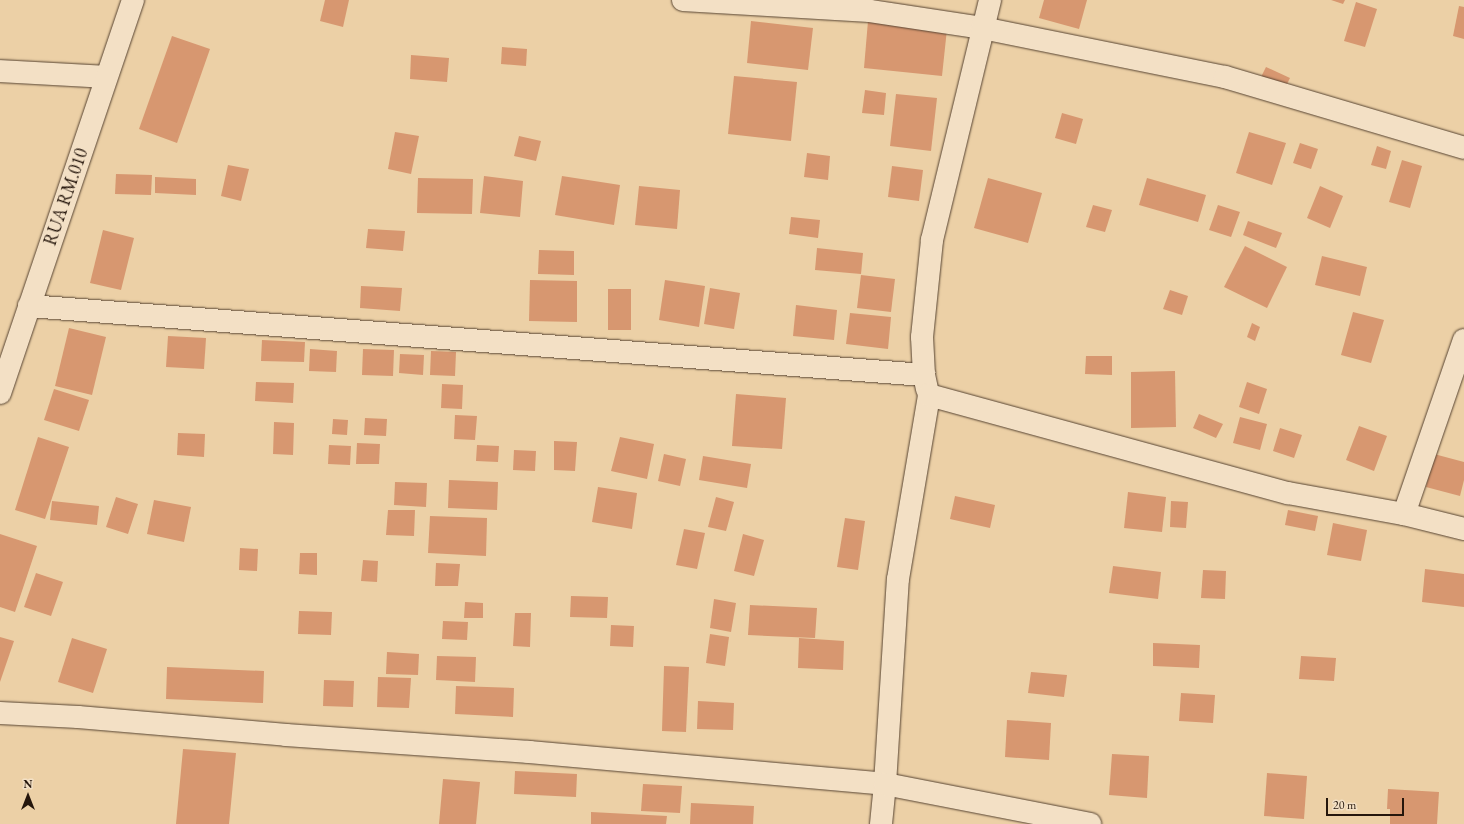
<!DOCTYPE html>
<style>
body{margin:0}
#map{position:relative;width:1464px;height:824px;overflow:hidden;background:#ecd0a6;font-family:"EB Garamond",serif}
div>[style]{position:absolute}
.building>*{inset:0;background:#d79770}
.roads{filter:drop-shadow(0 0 1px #574432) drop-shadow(0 0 1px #574432)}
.street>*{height:22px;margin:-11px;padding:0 11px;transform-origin:11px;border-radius:11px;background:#f3e0c5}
span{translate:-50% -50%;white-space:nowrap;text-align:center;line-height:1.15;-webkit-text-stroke:4px #f3e0c5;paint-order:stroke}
.street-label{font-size:18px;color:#25160c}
.north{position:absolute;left:8px;top:776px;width:40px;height:40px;-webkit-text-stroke:3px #f3e0c5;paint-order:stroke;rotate:0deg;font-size:11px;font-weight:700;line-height:16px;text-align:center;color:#25160c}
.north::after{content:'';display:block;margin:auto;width:14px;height:18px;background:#25160c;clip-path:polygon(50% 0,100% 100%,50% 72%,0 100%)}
.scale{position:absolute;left:1326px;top:798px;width:78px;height:18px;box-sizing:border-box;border:2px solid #25160c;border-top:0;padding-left:5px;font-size:12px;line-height:14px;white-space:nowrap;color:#25160c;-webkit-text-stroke:3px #f3e0c5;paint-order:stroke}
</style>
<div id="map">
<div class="building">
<i style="clip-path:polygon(325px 0,349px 0,343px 27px,320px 21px)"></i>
<i style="clip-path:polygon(1044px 0,1087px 0,1079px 29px,1039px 18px)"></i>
<i style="clip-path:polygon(1331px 0,1345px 0,1343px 4px)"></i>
<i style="clip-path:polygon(1356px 2px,1377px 9px,1365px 47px,1344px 41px)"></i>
<i style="clip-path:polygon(1459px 6px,1464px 7px,1464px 39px,1453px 36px)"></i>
<i style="clip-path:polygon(751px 21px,813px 28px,808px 70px,747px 63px)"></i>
<i style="clip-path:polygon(868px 21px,947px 29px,942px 76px,864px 68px)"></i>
<i style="clip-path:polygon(172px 36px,210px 49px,177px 143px,139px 129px)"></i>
<i style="clip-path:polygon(502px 47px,527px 49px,526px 66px,501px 64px)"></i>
<i style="clip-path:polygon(411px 55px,449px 58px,447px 82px,410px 79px)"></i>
<i style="clip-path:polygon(1266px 67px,1290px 78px,1285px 88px,1261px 77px)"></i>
<i style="clip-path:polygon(734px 76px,797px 82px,791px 141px,728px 134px)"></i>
<i style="clip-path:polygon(865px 90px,886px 93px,884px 115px,862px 113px)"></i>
<i style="clip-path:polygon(896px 94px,937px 98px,931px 151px,890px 146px)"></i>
<i style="clip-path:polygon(1062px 113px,1083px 119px,1076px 144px,1055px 138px)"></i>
<i style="clip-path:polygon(395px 132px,419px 136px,411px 174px,388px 169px)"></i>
<i style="clip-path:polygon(1249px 132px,1286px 143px,1272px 185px,1236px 173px)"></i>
<i style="clip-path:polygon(519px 136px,541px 141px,536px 161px,514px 156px)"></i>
<i style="clip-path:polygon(1300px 143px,1318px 149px,1311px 169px,1293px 163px)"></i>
<i style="clip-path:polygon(1377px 146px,1391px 151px,1386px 169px,1371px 165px)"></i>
<i style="clip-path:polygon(807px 153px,830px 156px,828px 180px,804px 177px)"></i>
<i style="clip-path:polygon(1402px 160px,1422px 166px,1410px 208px,1389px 202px)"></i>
<i style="clip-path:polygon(228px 165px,249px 169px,241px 201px,221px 196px)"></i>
<i style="clip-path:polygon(892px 166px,923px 170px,919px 201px,888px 197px)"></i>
<i style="clip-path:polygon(116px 174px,152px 175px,151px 195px,115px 194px)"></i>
<i style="clip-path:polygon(484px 176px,523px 181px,520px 217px,480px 213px)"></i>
<i style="clip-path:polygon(562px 176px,620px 185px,614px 225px,555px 215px)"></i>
<i style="clip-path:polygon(155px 177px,196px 179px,196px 195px,155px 193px)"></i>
<i style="clip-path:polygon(418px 178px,473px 179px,472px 214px,417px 213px)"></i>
<i style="clip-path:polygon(988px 178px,1042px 193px,1028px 243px,974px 228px)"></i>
<i style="clip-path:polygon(1147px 178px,1206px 195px,1198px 222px,1139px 205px)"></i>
<i style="clip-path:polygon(639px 186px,680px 190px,677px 229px,635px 225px)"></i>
<i style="clip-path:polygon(1320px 186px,1343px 196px,1330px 228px,1307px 218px)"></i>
<i style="clip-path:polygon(1093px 205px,1112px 210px,1105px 232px,1086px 227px)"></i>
<i style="clip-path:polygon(1218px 205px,1240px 212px,1231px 237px,1209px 230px)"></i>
<i style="clip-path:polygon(791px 217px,820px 220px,818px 238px,789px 234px)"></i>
<i style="clip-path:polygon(1248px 221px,1282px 233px,1276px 248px,1243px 235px)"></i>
<i style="clip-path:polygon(368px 229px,405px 231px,403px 251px,366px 248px)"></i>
<i style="clip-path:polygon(103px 230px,134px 238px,121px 290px,90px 283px)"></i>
<i style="clip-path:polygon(1245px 246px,1287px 267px,1267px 308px,1224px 287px)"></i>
<i style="clip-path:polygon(817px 248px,863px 253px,861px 274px,815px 270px)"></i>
<i style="clip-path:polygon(539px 250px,574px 251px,574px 275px,538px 274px)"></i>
<i style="clip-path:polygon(1322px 256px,1367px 267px,1360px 296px,1315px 285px)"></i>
<i style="clip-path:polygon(861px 275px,895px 279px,891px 312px,857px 308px)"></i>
<i style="clip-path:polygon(530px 280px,577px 281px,577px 322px,529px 321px)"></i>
<i style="clip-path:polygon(665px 280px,705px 286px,699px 327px,659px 320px)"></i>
<i style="clip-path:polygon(361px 286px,402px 288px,400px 311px,360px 308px)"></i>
<i style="clip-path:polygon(710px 288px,740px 293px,734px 329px,704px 324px)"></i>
<i style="clip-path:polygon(608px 289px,631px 289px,631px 330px,608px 330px)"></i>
<i style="clip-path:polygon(1170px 290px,1188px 296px,1182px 315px,1163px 309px)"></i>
<i style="clip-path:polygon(796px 305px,837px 310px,834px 340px,793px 336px)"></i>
<i style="clip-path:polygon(1353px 312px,1384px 320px,1371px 363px,1341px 355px)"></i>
<i style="clip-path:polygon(850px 313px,891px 317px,888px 349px,846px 344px)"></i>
<i style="clip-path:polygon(1252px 323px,1260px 327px,1255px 341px,1247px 337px)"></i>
<i style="clip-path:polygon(69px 328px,106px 337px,92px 395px,55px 386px)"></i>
<i style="clip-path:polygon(168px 336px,206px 338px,204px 369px,166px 367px)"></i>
<i style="clip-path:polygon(262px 340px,305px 342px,304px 362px,261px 361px)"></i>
<i style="clip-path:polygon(310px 349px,337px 351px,336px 372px,309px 371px)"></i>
<i style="clip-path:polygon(363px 349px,394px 350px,393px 376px,362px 375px)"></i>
<i style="clip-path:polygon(431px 351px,456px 352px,455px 376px,430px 375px)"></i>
<i style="clip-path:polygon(400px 354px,424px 355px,423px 375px,399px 373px)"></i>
<i style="clip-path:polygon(1086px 356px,1112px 356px,1112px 375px,1085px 374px)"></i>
<i style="clip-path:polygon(1175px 371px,1176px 427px,1131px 428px,1131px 372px)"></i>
<i style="clip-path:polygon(256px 382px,294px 383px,293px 403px,255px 401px)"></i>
<i style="clip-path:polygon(1247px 382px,1267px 389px,1259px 414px,1239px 407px)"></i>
<i style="clip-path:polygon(442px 384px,463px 385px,462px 409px,441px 408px)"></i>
<i style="clip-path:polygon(54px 389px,89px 400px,79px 431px,44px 420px)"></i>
<i style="clip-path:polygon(736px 394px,786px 398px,782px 449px,732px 446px)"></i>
<i style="clip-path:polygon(1199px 414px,1223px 424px,1216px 438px,1193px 428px)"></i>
<i style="clip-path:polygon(455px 415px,477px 416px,475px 440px,454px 439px)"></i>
<i style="clip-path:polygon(1240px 417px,1267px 424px,1260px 450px,1233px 443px)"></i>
<i style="clip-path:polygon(365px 418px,387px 419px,386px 436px,364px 435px)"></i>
<i style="clip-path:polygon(333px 419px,348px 420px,347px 435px,332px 434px)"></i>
<i style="clip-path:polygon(274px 422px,294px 423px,293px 455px,273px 454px)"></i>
<i style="clip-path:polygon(1359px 426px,1387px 436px,1374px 471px,1346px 460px)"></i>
<i style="clip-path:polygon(1280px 428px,1302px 435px,1294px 458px,1273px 451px)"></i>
<i style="clip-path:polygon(178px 433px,205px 434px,204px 457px,177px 455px)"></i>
<i style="clip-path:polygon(38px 437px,69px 447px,45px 519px,15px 510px)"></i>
<i style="clip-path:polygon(620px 437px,654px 444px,647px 479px,611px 471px)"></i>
<i style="clip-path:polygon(554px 441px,577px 442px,575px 471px,554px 470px)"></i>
<i style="clip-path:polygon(357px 443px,380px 444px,379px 464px,356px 464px)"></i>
<i style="clip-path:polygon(329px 445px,351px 446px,350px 465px,328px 464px)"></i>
<i style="clip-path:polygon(477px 445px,499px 446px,498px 462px,476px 461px)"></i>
<i style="clip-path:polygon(514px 450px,536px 451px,535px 471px,513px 470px)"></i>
<i style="clip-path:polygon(664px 454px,686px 459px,680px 486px,658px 481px)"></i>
<i style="clip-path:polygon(1434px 454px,1464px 462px,1464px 480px,1460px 496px,1426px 487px)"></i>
<i style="clip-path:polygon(703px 456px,751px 464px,747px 488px,699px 480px)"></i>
<i style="clip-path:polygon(449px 480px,498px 482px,497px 510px,448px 508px)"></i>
<i style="clip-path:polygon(395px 482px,427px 483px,426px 507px,394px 505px)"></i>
<i style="clip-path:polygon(598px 487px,637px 493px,632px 529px,592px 522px)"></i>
<i style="clip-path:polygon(1128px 492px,1166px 497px,1162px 532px,1124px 528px)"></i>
<i style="clip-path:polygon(955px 496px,995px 505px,990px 528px,950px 519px)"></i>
<i style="clip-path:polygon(116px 497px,138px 504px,128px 534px,106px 527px)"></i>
<i style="clip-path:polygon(716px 497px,734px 502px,726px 531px,708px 527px)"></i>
<i style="clip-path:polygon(154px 500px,191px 507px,184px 542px,147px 534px)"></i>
<i style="clip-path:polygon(52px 501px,99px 506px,97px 525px,50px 520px)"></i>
<i style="clip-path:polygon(1171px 501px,1188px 502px,1186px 528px,1170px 527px)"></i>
<i style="clip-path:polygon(388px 510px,415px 510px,414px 536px,386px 535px)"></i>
<i style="clip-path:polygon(1288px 510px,1318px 516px,1315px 531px,1285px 525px)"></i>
<i style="clip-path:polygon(430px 516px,487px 518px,486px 556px,428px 553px)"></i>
<i style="clip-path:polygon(845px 518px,865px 521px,858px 570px,837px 567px)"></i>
<i style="clip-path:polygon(1333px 523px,1367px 530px,1361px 561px,1327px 555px)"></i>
<i style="clip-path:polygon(684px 529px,705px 533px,697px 569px,676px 565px)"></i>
<i style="clip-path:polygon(0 534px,37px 546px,15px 612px,0 607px)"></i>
<i style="clip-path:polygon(743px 534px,764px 540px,754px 576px,734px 571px)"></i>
<i style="clip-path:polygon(240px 548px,258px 549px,257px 571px,239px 570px)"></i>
<i style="clip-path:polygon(300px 553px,317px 553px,317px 575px,299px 574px)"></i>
<i style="clip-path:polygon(363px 560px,378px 561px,377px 582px,361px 581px)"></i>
<i style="clip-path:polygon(436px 563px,460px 564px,458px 586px,435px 586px)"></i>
<i style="clip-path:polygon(1113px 566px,1161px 572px,1158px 599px,1109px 593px)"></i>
<i style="clip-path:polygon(1425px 569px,1464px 574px,1464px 607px,1422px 602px)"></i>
<i style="clip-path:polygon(1203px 570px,1226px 571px,1225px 599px,1201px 598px)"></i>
<i style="clip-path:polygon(36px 573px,63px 582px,51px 616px,24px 607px)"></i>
<i style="clip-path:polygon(571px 596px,608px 597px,607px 618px,570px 617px)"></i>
<i style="clip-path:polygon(714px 599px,736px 603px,731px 632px,710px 628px)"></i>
<i style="clip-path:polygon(465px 602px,483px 603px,483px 618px,464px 618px)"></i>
<i style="clip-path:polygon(750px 605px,817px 608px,815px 638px,748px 635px)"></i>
<i style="clip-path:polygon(299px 611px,332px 612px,331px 635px,298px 634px)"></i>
<i style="clip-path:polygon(515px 613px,531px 613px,530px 647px,513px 646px)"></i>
<i style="clip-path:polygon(443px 621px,468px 622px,467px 640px,442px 639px)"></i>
<i style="clip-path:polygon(611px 625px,634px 626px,633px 647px,610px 646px)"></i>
<i style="clip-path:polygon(710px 634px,729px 637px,725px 666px,706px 663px)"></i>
<i style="clip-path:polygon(0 637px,14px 641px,0 682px)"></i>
<i style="clip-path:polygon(72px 638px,107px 649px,93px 693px,58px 682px)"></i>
<i style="clip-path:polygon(799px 638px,844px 641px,843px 670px,798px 668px)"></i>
<i style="clip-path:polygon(1153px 643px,1200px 645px,1199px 668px,1153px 666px)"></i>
<i style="clip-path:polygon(387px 652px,419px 654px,418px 675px,386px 674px)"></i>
<i style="clip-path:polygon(437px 656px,476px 657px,475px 682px,436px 680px)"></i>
<i style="clip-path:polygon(1301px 656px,1336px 658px,1334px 681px,1299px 679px)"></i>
<i style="clip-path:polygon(664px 666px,689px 667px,686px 732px,662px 731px)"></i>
<i style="clip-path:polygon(167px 667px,264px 671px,263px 703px,166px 699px)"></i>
<i style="clip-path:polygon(1031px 672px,1067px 675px,1064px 697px,1028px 693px)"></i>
<i style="clip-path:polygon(378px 677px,411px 678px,409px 708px,377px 707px)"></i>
<i style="clip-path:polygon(324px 680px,354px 681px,353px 707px,323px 706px)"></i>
<i style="clip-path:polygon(456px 686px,514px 688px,513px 717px,455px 714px)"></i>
<i style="clip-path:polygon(1181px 693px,1215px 695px,1213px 723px,1179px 721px)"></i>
<i style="clip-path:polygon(698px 701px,734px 703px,733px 730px,697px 729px)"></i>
<i style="clip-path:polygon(1007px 720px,1051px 723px,1049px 760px,1005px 757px)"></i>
<i style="clip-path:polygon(183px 749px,236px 753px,229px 824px,176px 824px)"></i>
<i style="clip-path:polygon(1112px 754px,1149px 756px,1147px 798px,1109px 795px)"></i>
<i style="clip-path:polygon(515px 771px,577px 774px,576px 797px,514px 794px)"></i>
<i style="clip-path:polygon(1267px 773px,1307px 776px,1304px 819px,1264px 816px)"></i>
<i style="clip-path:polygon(443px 779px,480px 782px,476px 824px,439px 824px)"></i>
<i style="clip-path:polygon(643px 784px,682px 786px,680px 813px,641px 811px)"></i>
<i style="clip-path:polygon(1388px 789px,1439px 792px,1437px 824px,1390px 824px,1390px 809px,1387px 809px)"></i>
<i style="clip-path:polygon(691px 803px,754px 806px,753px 824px,690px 824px)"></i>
<i style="clip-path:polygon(591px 812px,667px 816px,666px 824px,591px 824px)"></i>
</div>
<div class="roads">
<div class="street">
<i style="left:683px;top:0;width:187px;rotate:3.4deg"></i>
<i style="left:870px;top:11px;width:113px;rotate:8.6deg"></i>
<i style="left:982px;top:28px;width:248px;rotate:11.4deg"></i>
<i style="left:1225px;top:77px;width:249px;rotate:16.5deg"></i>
<i style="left:0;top:71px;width:106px;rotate:3.2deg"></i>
<i style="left:29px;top:306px;width:898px;rotate:4.41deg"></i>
<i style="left:927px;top:389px;width:14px;rotate:-102deg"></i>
<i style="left:924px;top:375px;width:38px;rotate:-93deg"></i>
<i style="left:922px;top:337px;width:98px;rotate:-84.1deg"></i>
<i style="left:932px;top:240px;width:247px;rotate:-76.4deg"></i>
<i style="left:0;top:393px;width:415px;rotate:-71.3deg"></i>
<i style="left:1404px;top:514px;width:184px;rotate:-71deg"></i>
<i style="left:0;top:713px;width:78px;rotate:2.9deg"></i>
<i style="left:78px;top:717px;width:209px;rotate:4.9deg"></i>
<i style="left:286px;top:735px;width:244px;rotate:4deg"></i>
<i style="left:529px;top:752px;width:357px;rotate:5.1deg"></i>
<i style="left:885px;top:784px;width:205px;rotate:-86.4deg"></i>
<i style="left:898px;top:579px;width:187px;rotate:-80.4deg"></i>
<i style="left:929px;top:395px;width:372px;rotate:15.3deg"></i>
<i style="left:1288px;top:493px;width:118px;rotate:10.3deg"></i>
<i style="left:1404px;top:514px;width:62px;rotate:14deg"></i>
<i style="left:881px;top:824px;width:40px;rotate:-84.3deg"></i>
<i style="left:885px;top:784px;width:209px;rotate:11deg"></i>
</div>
</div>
<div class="street-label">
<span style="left:66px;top:197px;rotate:-71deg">RUA RM.010</span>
</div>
<div class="north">N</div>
<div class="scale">20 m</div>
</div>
